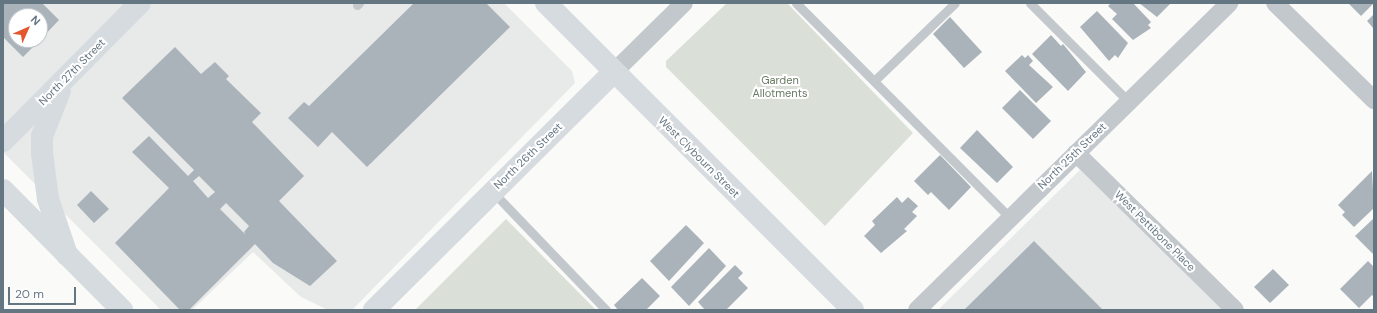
<!DOCTYPE html>
<style>
body{margin:0}
#map{position:relative;width:1377px;height:313px;overflow:hidden;background:#fafaf8;font-family:"DM Sans",sans-serif}
div>[style]{position:absolute}
.built>*{inset:0;background:#e8e9e9}
.green>*{inset:0;background:#dadfd7}
.building>*{inset:0;background:#aab3b9}
.lane>*{height:9px;margin:-4.5px;padding:0 4.5px;transform-origin:4.5px;border-radius:4.5px;background:#c3c8cc}
.street>*{height:18px;margin:-9px;padding:0 9px;transform-origin:9px;border-radius:9px;background:#c3c8cc}
.secondary>*{height:22px;margin:-11px;padding:0 11px;transform-origin:11px;border-radius:11px;background:#d6dbdf}
.primary>*{height:22px;margin:-11px;padding:0 11px;transform-origin:11px;border-radius:11px;background:#d6dbdf}
span{translate:-50% -50%;white-space:nowrap;text-align:center;line-height:1.15;-webkit-text-stroke:4px #fff;paint-order:stroke}
.street-label{font-size:11px;color:#657683}
.park-label{font-size:11px;color:#687a64}
.frame{position:absolute;inset:0;border:4px solid #657683;pointer-events:none}
.north{position:absolute;left:8px;top:8px;width:40px;height:40px;box-sizing:border-box;background:#fff;border:1px solid #c1c8cd;border-radius:50%;rotate:45deg;font-size:11px;font-weight:700;line-height:16px;text-align:center;color:#657683}
.north::after{content:'';display:block;margin:auto;width:14px;height:18px;background:#e4572e;clip-path:polygon(50% 0,100% 100%,50% 72%,0 100%)}
.scale{position:absolute;left:8px;top:287px;width:68px;height:18px;box-sizing:border-box;border:2px solid #657683;border-top:0;padding-left:5px;font-size:12px;line-height:14px;white-space:nowrap;color:#657683;-webkit-text-stroke:3px #fff;paint-order:stroke}
</style>
<div id="map">
<div class="built">
<i style="clip-path:polygon(evenodd,3px 3px,504px 3px,572px 71px,575px 83px,352px 310px,328px 310px,301px 297px,253px 252px,192px 310px,161px 310px,3px 152px,3px 3px,16px 16px,40px 16px,40px 40px,16px 40px,16px 16px)"></i>
<i style="clip-path:polygon(1080px 170px,1223px 310px,938px 310px)"></i>
</div>
<div class="green">
<i style="clip-path:polygon(727px 3px,787px 3px,913px 133px,825px 226px,666px 67px,666px 61px)"></i>
<i style="clip-path:polygon(506px 219px,596px 310px,415px 310px)"></i>
</div>
<div class="building">
<i style="clip-path:polygon(3px 3px,42px 3px,59px 20px,40px 40px,40px 16px,16px 16px,16px 40px,40px 40px,23px 57px,3px 37px)"></i>
<i style="clip-path:polygon(414px 3px,486px 3px,510px 27px,367px 167px,332px 132px,318px 147px,288px 118px,304px 102px,309px 106px)"></i>
<i style="clip-path:polygon(1111px 3px,1133px 3px,1151px 22px,1148px 25px,1151px 28px,1133px 40px,1112px 19px,1117px 14px,1108px 6px)"></i>
<i style="clip-path:polygon(1139px 3px,1171px 3px,1157px 17px)"></i>
<i style="clip-path:polygon(1348px 3px,1374px 3px,1361px 16px)"></i>
<i style="clip-path:polygon(1097px 11px,1128px 43px,1118px 58px,1115px 55px,1109px 61px,1080px 27px)"></i>
<i style="clip-path:polygon(1374px 14px,1374px 29px,1367px 21px)"></i>
<i style="clip-path:polygon(950px 17px,982px 52px,964px 68px,933px 34px)"></i>
<i style="clip-path:polygon(1051px 35px,1061px 46px,1063px 44px,1086px 72px,1068px 91px,1032px 54px)"></i>
<i style="clip-path:polygon(evenodd,175px 47px,201px 74px,215px 62px,229px 76px,226px 79px,261px 113px,252px 122px,304px 176px,279px 201px,337px 261px,310px 286px,273px 263px,255px 244px,189px 310px,180px 310px,115px 243px,169px 188px,132px 152px,149px 136px,188px 176px,194px 170px,122px 98px,175px 47px,199px 176px,215px 192px,208px 198px,193px 181px,199px 176px,175px 47px,226px 203px,249px 226px,244px 232px,246px 235px,220px 209px,226px 203px)"></i>
<i style="clip-path:polygon(1022px 55px,1025px 58px,1028px 55px,1033px 61px,1029px 65px,1053px 87px,1036px 103px,1005px 71px)"></i>
<i style="clip-path:polygon(1020px 90px,1051px 121px,1033px 139px,1002px 108px)"></i>
<i style="clip-path:polygon(977px 130px,1013px 167px,997px 183px,960px 148px)"></i>
<i style="clip-path:polygon(940px 155px,971px 187px,949px 210px,931px 192px,928px 195px,914px 181px)"></i>
<i style="clip-path:polygon(1372px 171px,1374px 208px,1354px 227px,1342px 215px,1345px 212px,1338px 205px)"></i>
<i style="clip-path:polygon(91px 191px,109px 209px,94px 223px,77px 205px)"></i>
<i style="clip-path:polygon(897px 197px,902px 203px,908px 197px,918px 206px,912px 212px,917px 216px,904px 229px,907px 231px,881px 253px,864px 236px,875px 225px,872px 221px)"></i>
<i style="clip-path:polygon(1374px 218px,1374px 255px,1355px 236px)"></i>
<i style="clip-path:polygon(686px 225px,704px 243px,669px 281px,650px 261px)"></i>
<i style="clip-path:polygon(1034px 241px,1103px 310px,964px 310px)"></i>
<i style="clip-path:polygon(709px 248px,726px 266px,689px 306px,671px 287px)"></i>
<i style="clip-path:polygon(1368px 261px,1374px 267px,1374px 297px,1372px 295px,1359px 308px,1340px 289px)"></i>
<i style="clip-path:polygon(735px 265px,743px 273px,738px 278px,748px 288px,726px 310px,705px 310px,698px 302px)"></i>
<i style="clip-path:polygon(1273px 269px,1289px 285px,1270px 303px,1254px 287px)"></i>
<i style="clip-path:polygon(642px 278px,660px 296px,646px 310px,618px 310px,614px 305px)"></i>
</div>
<div class="lane">
<i style="left:796px;top:3px;width:302px;rotate:45.1deg"></i>
<i style="left:1030px;top:3px;width:139px;rotate:45deg"></i>
<i style="left:357px;top:5px;width:3px;rotate:-45deg"></i>
<i style="left:874px;top:81px;width:112px;rotate:-43.9deg"></i>
<i style="left:492px;top:191px;width:165px;rotate:46.2deg"></i>
</div>
<div class="street">
<i style="left:1275px;top:3px;width:139px;rotate:44.4deg"></i>
<i style="left:614px;top:72px;width:98px;rotate:-44.6deg"></i>
<i style="left:1076px;top:153px;width:223px;rotate:44.6deg"></i>
<i style="left:917px;top:310px;width:438px;rotate:-44.5deg"></i>
</div>
<div class="secondary">
<i style="left:546px;top:3px;width:434px;rotate:45deg"></i>
<i style="left:3px;top:190px;width:169px;rotate:45.2deg"></i>
<i style="left:374px;top:310px;width:338px;rotate:-44.8deg"></i>
</div>
<div class="primary">
<i style="left:60px;top:91px;width:48px;rotate:111.8deg"></i>
<i style="left:42px;top:136px;width:17px;rotate:90deg"></i>
<i style="left:42px;top:153px;width:46px;rotate:82.6deg"></i>
<i style="left:48px;top:199px;width:59px;rotate:71.3deg"></i>
<i style="left:3px;top:141px;width:194px;rotate:-45.2deg"></i>
</div>
<div class="street-label">
<span style="left:72px;top:72px;rotate:-45deg">North 27th Street</span>
<span style="left:528px;top:156px;rotate:-44deg">North 26th Street</span>
<span style="left:1072px;top:156px;rotate:-44deg">North 25th Street</span>
<span style="left:699px;top:157px;rotate:45deg">West Clybourn Street</span>
<span style="left:1155px;top:231px;rotate:45deg">West Pettibone Place</span>
</div>
<div class="park-label">
<span style="left:780px;top:87px">Garden<br>Allotments</span>
</div>
<div class="frame"></div>
<div class="north">N</div>
<div class="scale">20 m</div>
</div>
